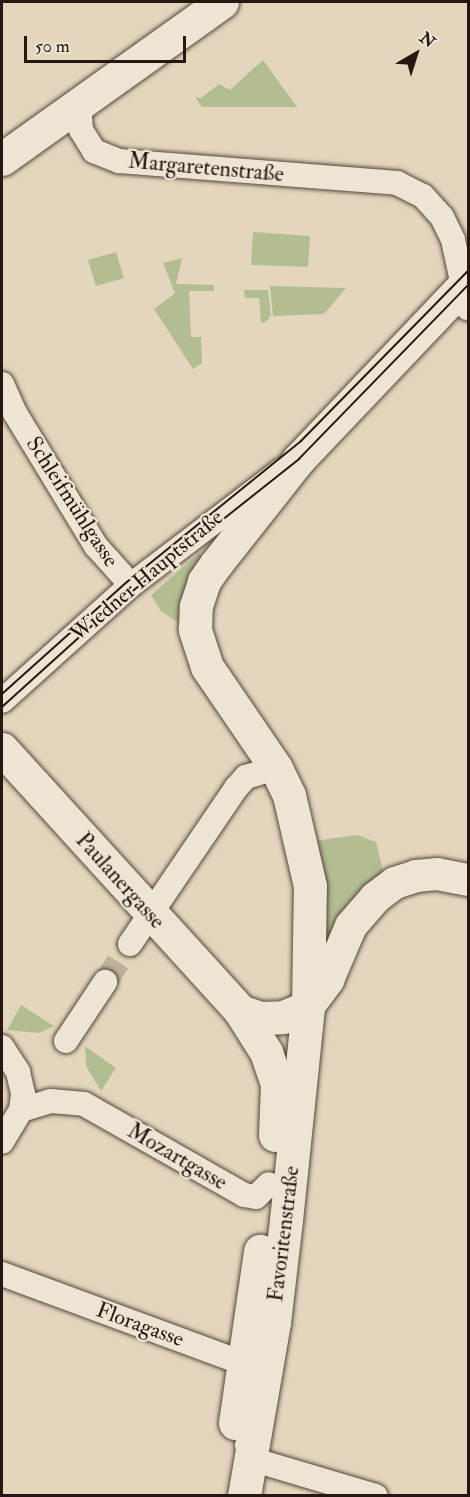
<!DOCTYPE html>
<meta charset="utf-8">
<style>
body{margin:0}
#map{position:relative;width:470px;height:1497px;overflow:hidden;background:#e4d6bd;font-family:"IM FELL Double Pica",serif}
div>[style]{position:absolute}
.green>*{inset:0;background:#b2be92}
.minor-tunnel>*{height:24px;margin-top:-12px;transform-origin:0;background:repeating-linear-gradient(90deg,#beb09b 0 24px,transparent 0 36px)}
.roads{filter:drop-shadow(0 0 2px #56473c) drop-shadow(0 0 2px #56473c)}
.minor>*{height:24px;margin:-12px;padding:0 12px;transform-origin:12px;border-radius:12px;background:#ede4d4}
.tertiary>*{height:32px;margin:-16px;padding:0 16px;transform-origin:16px;border-radius:16px;background:#ede4d4}
.secondary>*{height:33px;margin:-16.5px;padding:0 16.5px;transform-origin:16.5px;border-radius:16.5px;background:#ede4d4}
.tram>*{height:1.5px;margin:-0.75px;padding:0 0.75px;transform-origin:0.75px;border-radius:0.75px;background:#261711}
span{translate:-50% -50%;white-space:nowrap;text-align:center;line-height:1.15;-webkit-text-stroke:4.5px #ede4d4;paint-order:stroke}
.street-label{font-size:22px;color:#261711}
.frame{position:absolute;inset:0;border:3px solid #261711;pointer-events:none}
.north{position:absolute;left:386px;top:24px;width:60px;height:60px;-webkit-text-stroke:4px #ede4d4;paint-order:stroke;rotate:39deg;font-size:16px;font-weight:700;line-height:24px;text-align:center;color:#261711}
.north::after{content:'';display:block;margin:auto;width:21px;height:27px;background:#261711;clip-path:polygon(50% 0,100% 100%,50% 72%,0 100%)}
.scale{position:absolute;left:24px;top:36px;width:162px;height:27px;box-sizing:border-box;border:3px solid #261711;border-top:0;padding-left:8px;font-size:18px;line-height:21px;white-space:nowrap;color:#261711;-webkit-text-stroke:4px #ede4d4;paint-order:stroke}
</style>
<div id="map">
<div class="green">
<i style="clip-path:polygon(263px 60px,297px 107px,202px 107px,195px 97px,201px 98px,219px 84px,230px 90px)"></i>
<i style="clip-path:polygon(253px 232px,310px 236px,308px 267px,251px 265px)"></i>
<i style="clip-path:polygon(116px 252px,124px 278px,96px 286px,88px 260px)"></i>
<i style="clip-path:polygon(182px 258px,176px 284px,214px 285px,214px 291px,189px 291px,191px 337px,201px 337px,202px 363px,193px 369px,154px 309px,175px 293px,163px 263px)"></i>
<i style="clip-path:polygon(270px 286px,346px 288px,324px 314px,273px 316px)"></i>
<i style="clip-path:polygon(244px 290px,268px 290px,271px 315px,266px 322px,261px 323px,259px 298px,245px 298px)"></i>
<i style="clip-path:polygon(199px 553px,205px 559px,180px 624px,161px 611px,151px 595px)"></i>
<i style="clip-path:polygon(358px 835px,376px 842px,384px 874px,323px 975px,321px 857px,314px 855px,313px 841px)"></i>
<i style="clip-path:polygon(21px 1005px,54px 1026px,39px 1033px,7px 1030px)"></i>
<i style="clip-path:polygon(85px 1046px,116px 1068px,101px 1091px,86px 1066px)"></i>
</div>
<div class="minor-tunnel">
<i style="left:105px;top:982px;width:45px;rotate:-56.7deg"></i>
</div>
<div class="roads">
<div class="minor">
<i style="left:79px;top:106px;width:24px;rotate:85deg"></i>
<i style="left:81px;top:130px;width:25px;rotate:58deg"></i>
<i style="left:94px;top:151px;width:27px;rotate:22deg"></i>
<i style="left:119px;top:161px;width:279px;rotate:4.5deg"></i>
<i style="left:397px;top:183px;width:29px;rotate:27deg"></i>
<i style="left:423px;top:196px;width:28px;rotate:48deg"></i>
<i style="left:442px;top:217px;width:25px;rotate:64deg"></i>
<i style="left:453px;top:240px;width:70px;rotate:77.6deg"></i>
<i style="left:2px;top:384px;width:32px;rotate:66deg"></i>
<i style="left:15px;top:413px;width:156px;rotate:58.7deg"></i>
<i style="left:96px;top:546px;width:52px;rotate:48.1deg"></i>
<i style="left:2px;top:701px;width:173px;rotate:-42deg"></i>
<i style="left:131px;top:585px;width:190px;rotate:-37.3deg"></i>
<i style="left:130px;top:944px;width:189px;rotate:-55.8deg"></i>
<i style="left:236px;top:788px;width:15px;rotate:-48deg"></i>
<i style="left:246px;top:777px;width:31px;rotate:-17deg"></i>
<i style="left:66px;top:1041px;width:71px;rotate:-56.5deg"></i>
<i style="left:2px;top:1047px;width:30px;rotate:57deg"></i>
<i style="left:18px;top:1072px;width:23px;rotate:77deg"></i>
<i style="left:23px;top:1094px;width:16px;rotate:97deg"></i>
<i style="left:21px;top:1110px;width:37px;rotate:121deg"></i>
<i style="left:21px;top:1110px;width:31px;rotate:-17deg"></i>
<i style="left:51px;top:1101px;width:33px;rotate:5deg"></i>
<i style="left:84px;top:1104px;width:184px;rotate:29.6deg"></i>
<i style="left:244px;top:1195px;width:12px;rotate:9deg"></i>
<i style="left:256px;top:1197px;width:18px;rotate:-45deg"></i>
<i style="left:2px;top:1274px;width:256px;rotate:20.3deg"></i>
<i style="left:242px;top:1363px;width:18px;rotate:61deg"></i>
<i style="left:247px;top:1445px;width:15px;rotate:74deg"></i>
<i style="left:251px;top:1459px;width:130px;rotate:16.5deg"></i>
</div>
<div class="tertiary">
<i style="left:308px;top:1007px;width:34px;rotate:-53deg"></i>
<i style="left:328px;top:980px;width:59px;rotate:-66.9deg"></i>
<i style="left:351px;top:926px;width:37px;rotate:-49deg"></i>
<i style="left:375px;top:898px;width:25px;rotate:-37deg"></i>
<i style="left:395px;top:883px;width:22px;rotate:-18deg"></i>
<i style="left:416px;top:876px;width:21px;rotate:-5deg"></i>
<i style="left:437px;top:874px;width:32px;rotate:11deg"></i>
</div>
<div class="secondary">
<i style="left:2px;top:159px;width:270px;rotate:-35.5deg"></i>
<i style="left:2px;top:749px;width:354px;rotate:47.7deg"></i>
<i style="left:240px;top:1011px;width:49px;rotate:57.6deg"></i>
<i style="left:266px;top:1052px;width:34px;rotate:71deg"></i>
<i style="left:277px;top:1084px;width:51px;rotate:92.2deg"></i>
<i style="left:240px;top:1011px;width:21px;rotate:19deg"></i>
<i style="left:260px;top:1018px;width:23px;rotate:-2deg"></i>
<i style="left:283px;top:1017px;width:27px;rotate:-22deg"></i>
<i style="left:235px;top:1423px;width:174px;rotate:-81.7deg"></i>
<i style="left:244px;top:1496px;width:177px;rotate:-80.2deg"></i>
<i style="left:274px;top:1322px;width:103px;rotate:-83.3deg"></i>
<i style="left:286px;top:1220px;width:214px;rotate:-84.1deg"></i>
<i style="left:308px;top:1007px;width:121px;rotate:-89.1deg"></i>
<i style="left:310px;top:886px;width:93px;rotate:-103deg"></i>
<i style="left:289px;top:795px;width:30px;rotate:-116deg"></i>
<i style="left:276px;top:768px;width:122px;rotate:-124.3deg"></i>
<i style="left:207px;top:667px;width:40px;rotate:-108deg"></i>
<i style="left:195px;top:629px;width:23px;rotate:-88deg"></i>
<i style="left:196px;top:606px;width:26px;rotate:-72deg"></i>
<i style="left:204px;top:581px;width:21px;rotate:-55deg"></i>
<i style="left:216px;top:564px;width:134px;rotate:-51.7deg"></i>
<i style="left:299px;top:459px;width:245px;rotate:-46.5deg"></i>
</div>
</div>
<div class="tram">
<i style="left:2px;top:694px;width:168px;rotate:-41.9deg"></i>
<i style="left:127px;top:582px;width:224px;rotate:-39deg"></i>
<i style="left:301px;top:441px;width:238px;rotate:-45.5deg"></i>
<i style="left:2px;top:707px;width:152px;rotate:-42.1deg"></i>
<i style="left:115px;top:605px;width:235px;rotate:-38.4deg"></i>
<i style="left:299px;top:459px;width:243px;rotate:-45.8deg"></i>
</div>
<div class="street-label">
<span style="left:206px;top:168px;rotate:5deg">Margaretenstraße</span>
<span style="left:72px;top:502px;rotate:57deg">Schleifmühlgasse</span>
<span style="left:147px;top:576px;rotate:-40deg">Wiedner Hauptstraße</span>
<span style="left:120px;top:881px;rotate:48deg">Paulanergasse</span>
<span style="left:177px;top:1157px;rotate:30deg">Mozartgasse</span>
<span style="left:284px;top:1234px;rotate:-83deg">Favoritenstraße</span>
<span style="left:140px;top:1325px;rotate:20deg">Floragasse</span>
</div>
<div class="frame"></div>
<div class="north">N</div>
<div class="scale">50 m</div>
</div>
